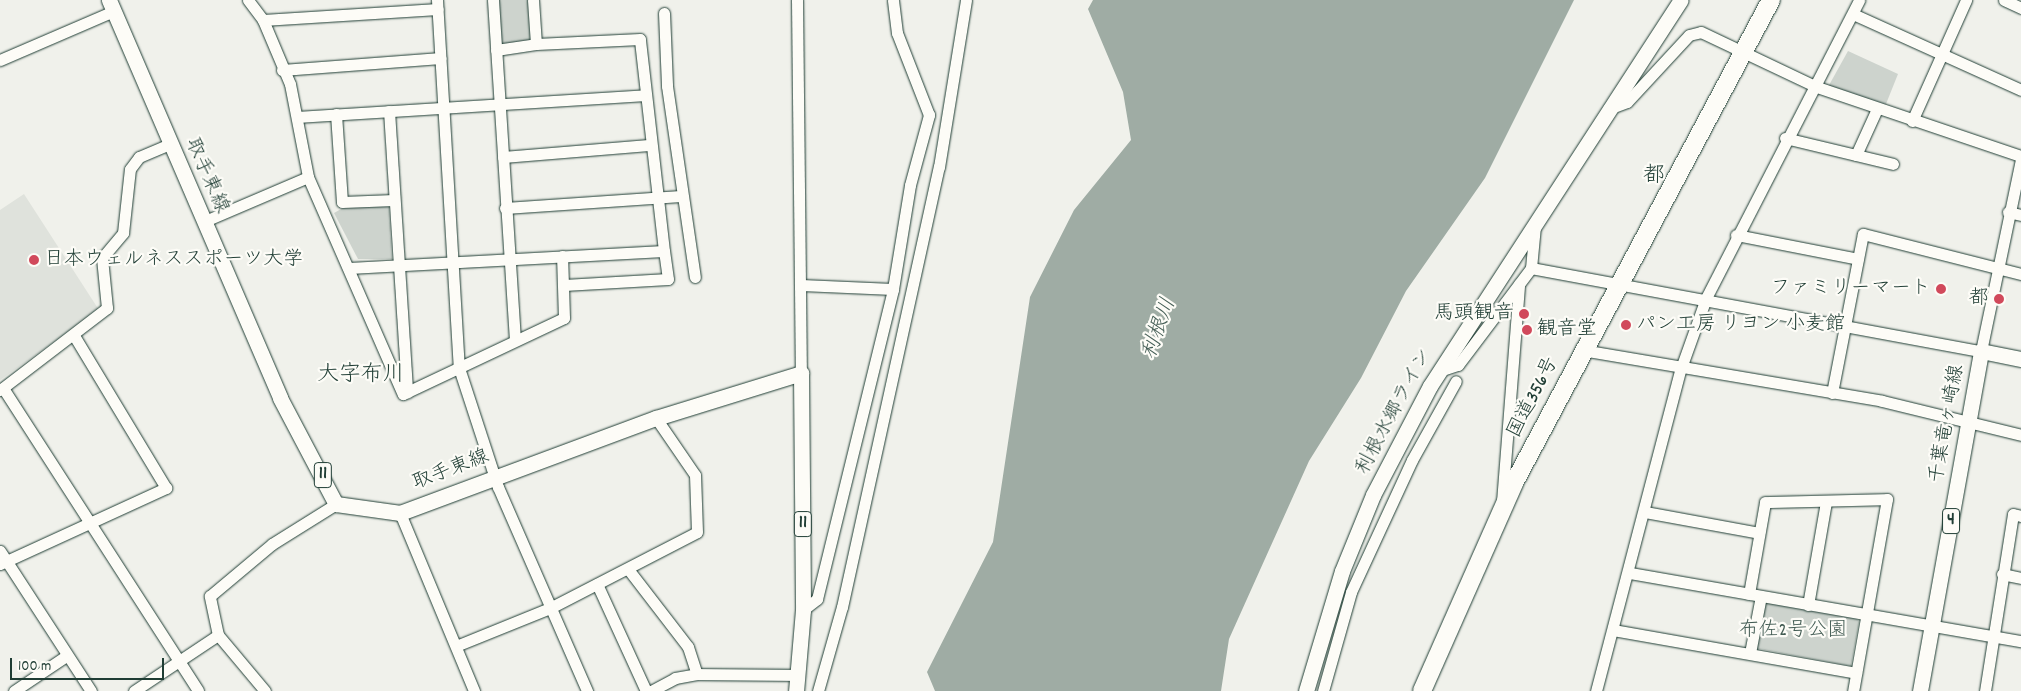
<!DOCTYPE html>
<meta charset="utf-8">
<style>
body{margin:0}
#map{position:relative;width:2021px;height:691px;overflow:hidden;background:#f0f1eb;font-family:Dekko,"Klee One",sans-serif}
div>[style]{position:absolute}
.built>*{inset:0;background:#dfe2dc}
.green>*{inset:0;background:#cdd3cd}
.water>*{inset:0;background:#9faca4}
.roads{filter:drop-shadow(0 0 1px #1f3d34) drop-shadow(0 0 1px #1f3d34)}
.minor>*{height:11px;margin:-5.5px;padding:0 5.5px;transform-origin:5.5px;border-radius:5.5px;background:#fdfcf7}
.major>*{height:15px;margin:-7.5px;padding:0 7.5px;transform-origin:7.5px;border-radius:7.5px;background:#fdfcf7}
.highway>*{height:18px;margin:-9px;padding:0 9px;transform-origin:9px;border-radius:9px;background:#fdfcf7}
.dots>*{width:14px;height:14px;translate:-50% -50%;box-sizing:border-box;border:2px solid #fdfcf7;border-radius:50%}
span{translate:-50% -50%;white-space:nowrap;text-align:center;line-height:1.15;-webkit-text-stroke:4.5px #fdfcf7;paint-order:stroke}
.shield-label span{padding:1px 4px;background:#fdfcf7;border:1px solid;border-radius:4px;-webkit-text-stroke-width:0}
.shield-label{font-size:19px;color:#1f3d34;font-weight:700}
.street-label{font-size:20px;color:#1f3d34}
.poi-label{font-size:20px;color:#1f3d34}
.left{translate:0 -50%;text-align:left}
.right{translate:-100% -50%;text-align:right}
.park-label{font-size:20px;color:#425b53}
.water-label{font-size:21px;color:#455e56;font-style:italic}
.quarter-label{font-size:22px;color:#1f3d34}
.scale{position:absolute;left:10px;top:658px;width:154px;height:22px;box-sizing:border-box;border:2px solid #1f3d34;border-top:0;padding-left:6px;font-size:15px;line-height:18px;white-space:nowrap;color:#1f3d34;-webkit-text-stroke:4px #fdfcf7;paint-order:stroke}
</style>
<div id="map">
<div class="built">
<i style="clip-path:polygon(24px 194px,99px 310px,0 380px,0 210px)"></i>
</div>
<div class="green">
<i style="clip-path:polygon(495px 0,531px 0,533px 42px,499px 47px)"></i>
<i style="clip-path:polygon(1848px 51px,1898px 74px,1884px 109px,1828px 87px)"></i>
<i style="clip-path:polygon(389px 205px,392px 259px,358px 259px,334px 213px,343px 208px)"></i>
<i style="clip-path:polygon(1762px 601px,1856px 617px,1859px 622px,1851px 666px,1754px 648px)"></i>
</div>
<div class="water">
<i style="clip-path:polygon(1093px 0,1574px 0,1485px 178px,1406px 291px,1361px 378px,1309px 461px,1229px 639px,1221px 691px,935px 691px,927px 672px,993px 542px,1030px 297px,1074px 210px,1131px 140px,1123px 92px,1088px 9px)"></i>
</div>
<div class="roads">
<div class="minor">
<i style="left:248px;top:0;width:25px;rotate:53deg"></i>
<i style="left:263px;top:20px;width:69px;rotate:67.1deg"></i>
<i style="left:290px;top:84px;width:95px;rotate:79deg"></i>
<i style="left:308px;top:177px;width:237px;rotate:66.4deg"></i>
<i style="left:403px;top:394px;width:178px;rotate:-25.3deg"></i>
<i style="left:564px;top:318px;width:62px;rotate:-91.8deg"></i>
<i style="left:437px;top:0;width:369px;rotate:86.6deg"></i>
<i style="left:459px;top:368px;width:125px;rotate:71.9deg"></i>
<i style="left:498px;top:487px;width:223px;rotate:66.4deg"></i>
<i style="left:493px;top:0;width:341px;rotate:86.3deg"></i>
<i style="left:797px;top:0;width:373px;rotate:89.4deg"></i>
<i style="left:2004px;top:0;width:19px;rotate:25deg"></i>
<i style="left:664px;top:13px;width:73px;rotate:87.6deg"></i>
<i style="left:667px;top:86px;width:193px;rotate:81.7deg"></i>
<i style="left:1853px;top:14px;width:184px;rotate:24.3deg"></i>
<i style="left:263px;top:20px;width:175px;rotate:-3.6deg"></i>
<i style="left:496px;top:50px;width:40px;rotate:-8.5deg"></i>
<i style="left:0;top:60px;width:124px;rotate:-23.3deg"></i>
<i style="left:282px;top:70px;width:159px;rotate:-4.3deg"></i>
<i style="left:1608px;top:109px;width:20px;rotate:-20deg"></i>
<i style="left:1627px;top:102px;width:91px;rotate:-47.2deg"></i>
<i style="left:1689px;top:35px;width:12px;rotate:-14deg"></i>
<i style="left:1701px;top:32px;width:128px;rotate:25.4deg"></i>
<i style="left:1817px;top:87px;width:215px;rotate:18.7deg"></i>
<i style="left:389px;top:111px;width:282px;rotate:86.3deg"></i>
<i style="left:336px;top:114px;width:88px;rotate:86.1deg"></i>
<i style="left:342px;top:202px;width:52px;rotate:-2.2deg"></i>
<i style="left:298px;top:117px;width:347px;rotate:-3.6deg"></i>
<i style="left:1912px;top:121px;width:133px;rotate:-65.9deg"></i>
<i style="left:1785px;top:138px;width:111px;rotate:13.5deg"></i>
<i style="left:1856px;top:155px;width:51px;rotate:-65.5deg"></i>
<i style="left:503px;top:157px;width:146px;rotate:-4.7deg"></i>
<i style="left:505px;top:208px;width:176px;rotate:-3.9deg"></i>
<i style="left:2008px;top:212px;width:13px;rotate:13deg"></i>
<i style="left:205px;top:221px;width:112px;rotate:-23.1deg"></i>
<i style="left:1736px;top:235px;width:124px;rotate:11.1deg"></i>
<i style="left:349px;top:268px;width:315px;rotate:-3.1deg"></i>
<i style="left:664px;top:251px;width:213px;rotate:-96.5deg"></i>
<i style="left:640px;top:39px;width:104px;rotate:177.2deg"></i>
<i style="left:536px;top:44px;width:44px;rotate:-93.9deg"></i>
<i style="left:1531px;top:268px;width:458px;rotate:10.5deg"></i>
<i style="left:1981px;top:351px;width:195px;rotate:-78.2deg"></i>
<i style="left:564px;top:285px;width:104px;rotate:-3.3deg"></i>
<i style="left:668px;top:279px;width:28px;rotate:-98deg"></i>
<i style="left:801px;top:285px;width:92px;rotate:2.5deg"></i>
<i style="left:1582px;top:350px;width:304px;rotate:9.6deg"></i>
<i style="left:1882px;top:401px;width:143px;rotate:13.7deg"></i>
<i style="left:1439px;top:371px;width:20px;rotate:-18deg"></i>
<i style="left:1458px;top:365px;width:121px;rotate:-53deg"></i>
<i style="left:1531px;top:268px;width:42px;rotate:-84.6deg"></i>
<i style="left:3px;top:388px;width:360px;rotate:57.2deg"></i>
<i style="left:0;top:390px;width:135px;rotate:-37.5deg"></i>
<i style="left:107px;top:308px;width:50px;rotate:-95.7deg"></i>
<i style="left:102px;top:258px;width:33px;rotate:-50deg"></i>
<i style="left:123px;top:233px;width:64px;rotate:-83.8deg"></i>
<i style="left:130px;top:169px;width:15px;rotate:-53deg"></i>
<i style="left:139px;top:157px;width:34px;rotate:-23deg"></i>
<i style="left:1832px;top:393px;width:162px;rotate:-79deg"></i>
<i style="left:1863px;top:234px;width:163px;rotate:14.2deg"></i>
<i style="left:1502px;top:502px;width:219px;rotate:-85.5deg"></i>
<i style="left:1645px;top:512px;width:116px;rotate:10.4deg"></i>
<i style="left:400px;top:513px;width:193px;rotate:67.4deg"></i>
<i style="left:0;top:551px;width:167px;rotate:57deg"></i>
<i style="left:0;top:564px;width:183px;rotate:-24.6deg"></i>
<i style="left:166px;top:488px;width:176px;rotate:-121.1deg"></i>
<i style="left:628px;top:569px;width:98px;rotate:52.4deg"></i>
<i style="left:688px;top:647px;width:28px;rotate:72deg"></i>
<i style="left:1630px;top:573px;width:397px;rotate:9.9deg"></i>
<i style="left:2002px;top:574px;width:19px;rotate:12deg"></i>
<i style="left:597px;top:584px;width:118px;rotate:65.4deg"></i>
<i style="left:1749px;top:594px;width:93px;rotate:-80.1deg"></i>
<i style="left:1765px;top:502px;width:122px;rotate:-1.4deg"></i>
<i style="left:1887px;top:499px;width:195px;rotate:100deg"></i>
<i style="left:1808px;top:605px;width:105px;rotate:-80.1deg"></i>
<i style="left:803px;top:610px;width:18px;rotate:-38deg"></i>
<i style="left:817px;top:599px;width:319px;rotate:-76.2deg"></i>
<i style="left:893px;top:289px;width:105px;rotate:-80.7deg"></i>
<i style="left:910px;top:185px;width:73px;rotate:-74.8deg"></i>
<i style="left:929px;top:115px;width:88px;rotate:-111.3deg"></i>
<i style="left:897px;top:33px;width:33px;rotate:-97deg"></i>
<i style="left:1613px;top:630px;width:247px;rotate:10deg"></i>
<i style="left:456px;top:646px;width:101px;rotate:-22deg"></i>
<i style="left:550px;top:608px;width:165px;rotate:-27.3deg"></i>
<i style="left:697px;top:532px;width:57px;rotate:-92deg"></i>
<i style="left:695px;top:475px;width:69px;rotate:-124.4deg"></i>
<i style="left:1750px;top:653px;width:58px;rotate:-79.1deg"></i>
<i style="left:14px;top:691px;width:63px;rotate:-33.9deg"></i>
<i style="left:134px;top:691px;width:101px;rotate:-33.7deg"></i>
<i style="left:265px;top:691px;width:73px;rotate:-130deg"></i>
<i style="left:218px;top:635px;width:40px;rotate:-102deg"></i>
<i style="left:210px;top:596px;width:81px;rotate:-40deg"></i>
<i style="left:272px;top:544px;width:75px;rotate:-32deg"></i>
<i style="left:651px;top:691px;width:27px;rotate:-28deg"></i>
<i style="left:675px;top:678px;width:22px;rotate:-10deg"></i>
<i style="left:697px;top:674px;width:100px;rotate:0.6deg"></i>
<i style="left:818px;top:691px;width:87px;rotate:-74.1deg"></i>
<i style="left:842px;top:607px;width:451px;rotate:-77.6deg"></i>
<i style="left:939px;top:167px;width:169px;rotate:-80.8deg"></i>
<i style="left:1323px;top:691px;width:103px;rotate:-74.2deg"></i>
<i style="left:1351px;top:592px;width:145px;rotate:-65.2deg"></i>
<i style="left:1412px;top:460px;width:90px;rotate:-60.9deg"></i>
<i style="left:1596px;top:691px;width:334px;rotate:-75.3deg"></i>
<i style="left:1681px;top:368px;width:74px;rotate:-70.3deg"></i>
<i style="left:1706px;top:298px;width:335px;rotate:-62.8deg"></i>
<i style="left:1985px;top:691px;width:179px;rotate:-81deg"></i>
<i style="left:2013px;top:514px;width:8px;rotate:14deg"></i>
</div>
<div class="major">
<i style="left:109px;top:0;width:433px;rotate:66.7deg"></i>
<i style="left:280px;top:398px;width:120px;rotate:62.2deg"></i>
<i style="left:336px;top:504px;width:65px;rotate:8deg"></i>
<i style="left:400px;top:513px;width:273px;rotate:-20.4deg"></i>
<i style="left:656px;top:418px;width:152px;rotate:-17.2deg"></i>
<i style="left:801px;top:373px;width:237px;rotate:89.5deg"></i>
<i style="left:803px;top:610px;width:81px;rotate:94.9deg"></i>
<i style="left:1306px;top:691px;width:125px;rotate:-73.3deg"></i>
<i style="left:1342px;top:571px;width:82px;rotate:-67.8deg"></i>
<i style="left:1373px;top:495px;width:123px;rotate:-62.4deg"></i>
<i style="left:1430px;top:386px;width:460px;rotate:-57deg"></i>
<i style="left:1920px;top:691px;width:345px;rotate:-79.8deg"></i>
<i style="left:1981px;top:351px;width:41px;rotate:11.3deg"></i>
</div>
<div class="highway">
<i style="left:1422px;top:691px;width:227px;rotate:-66.1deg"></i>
<i style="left:1514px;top:483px;width:547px;rotate:-61.98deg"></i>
</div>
</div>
<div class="dots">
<i style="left:34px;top:260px;background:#d1495b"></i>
<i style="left:1941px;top:289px;background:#d1495b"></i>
<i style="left:1999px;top:299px;background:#d1495b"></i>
<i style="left:1524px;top:314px;background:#d1495b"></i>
<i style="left:1626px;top:325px;background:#d1495b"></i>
<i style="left:1527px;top:330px;background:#d1495b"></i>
</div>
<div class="shield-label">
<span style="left:323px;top:475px">11</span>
<span style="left:1951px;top:521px">4</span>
<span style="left:803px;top:524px">11</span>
</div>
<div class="street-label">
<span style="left:206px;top:176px;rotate:66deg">取手東線</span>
<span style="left:1534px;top:398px;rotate:-63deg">国道356号</span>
<span style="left:1395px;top:412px;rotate:-62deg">利根水郷ライン</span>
<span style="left:1948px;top:424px;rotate:-80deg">千葉竜ヶ崎線</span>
<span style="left:451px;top:471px;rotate:-21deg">取手東線</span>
</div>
<div class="poi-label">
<span class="left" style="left:44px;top:260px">日本ウェルネススポーツ大学</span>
<span class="right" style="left:1931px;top:289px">ファミリーマート</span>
<span class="right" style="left:1989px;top:299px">都</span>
<span class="right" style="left:1514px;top:314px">馬頭観音</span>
<span class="left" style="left:1636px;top:325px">パン工房 リヨン 小麦館</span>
<span class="left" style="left:1537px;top:330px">観音堂</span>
</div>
<div class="park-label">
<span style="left:1793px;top:631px">布佐2号公園</span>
</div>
<div class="water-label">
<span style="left:1160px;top:329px;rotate:-70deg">利根川</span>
</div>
<div class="quarter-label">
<span style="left:1654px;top:177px">都</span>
<span style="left:361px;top:376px">大字布川</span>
</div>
<div class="scale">100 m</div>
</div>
